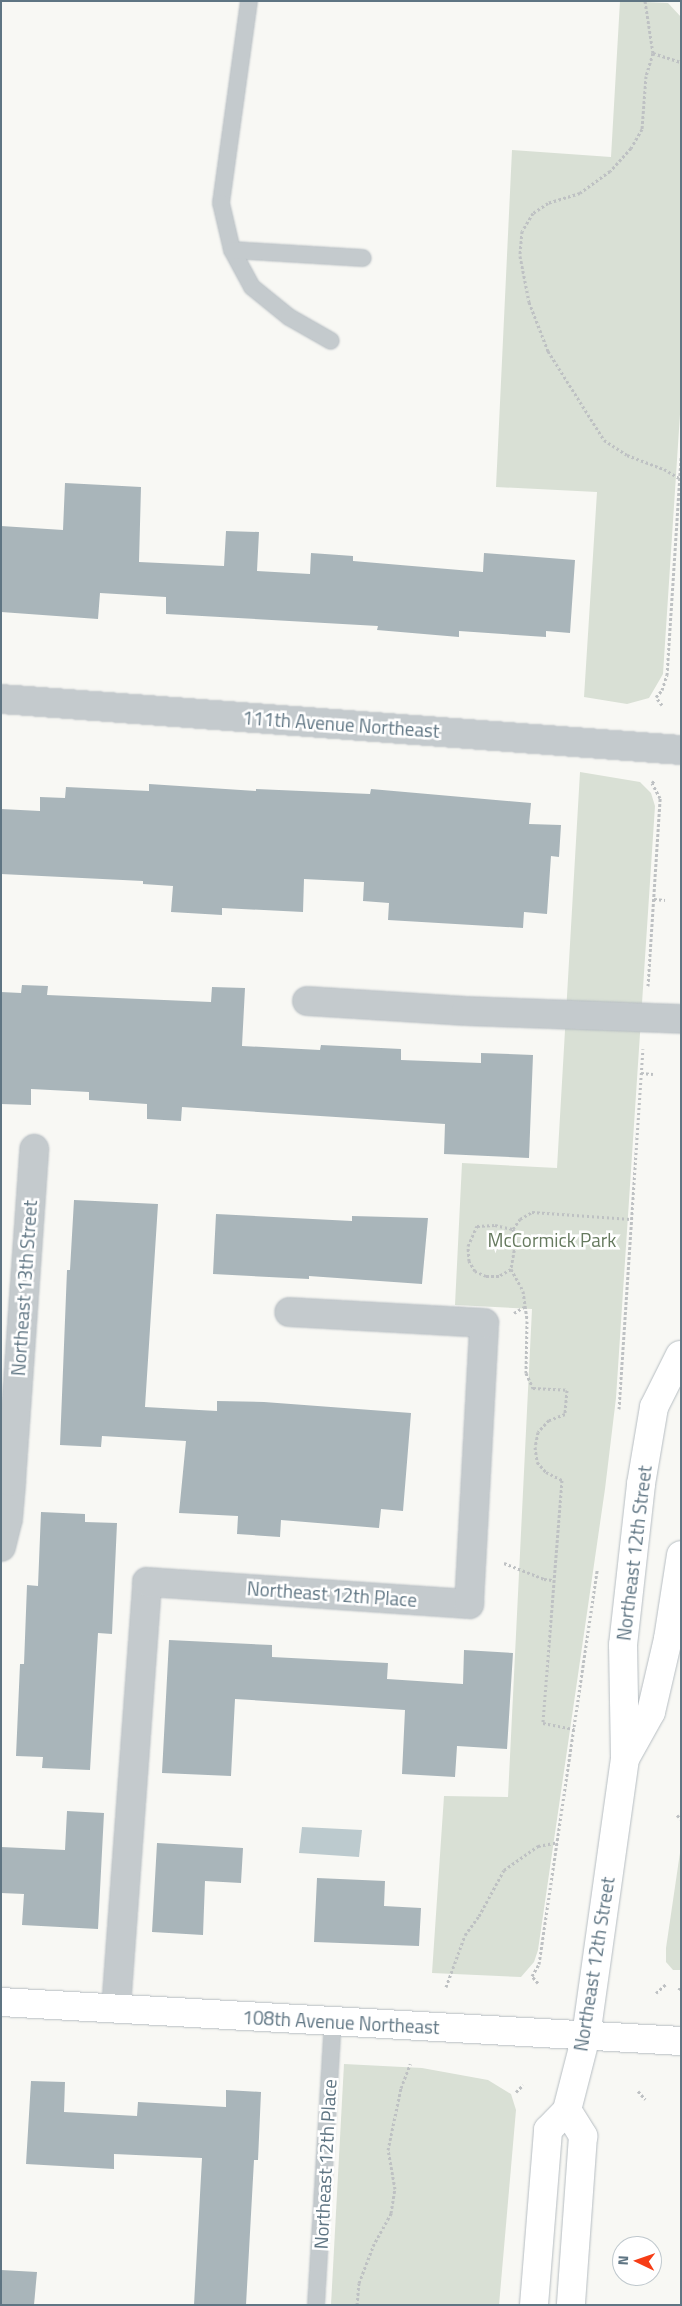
<!DOCTYPE html>
<style>
body{margin:0}
#map{position:relative;width:682px;height:2306px;overflow:hidden;background:#f8f8f4;font-family:"Titillium Web",sans-serif}
div>[style]{position:absolute}
.green>*{inset:0;background:#d9e0d5}
.water>*{inset:0;background:#bccace}
.building>*{inset:0;background:#a9b5ba}
.path>*{height:3px;margin-top:-1.5px;transform-origin:0;background:repeating-linear-gradient(90deg,#bec1c3 0 2.5px,transparent 0 5px)}
.roads{filter:drop-shadow(0 0 1px #b6bdc2) drop-shadow(0 0 1px #b6bdc2)}
.service>*{height:16px;margin:-8px;padding:0 8px;transform-origin:8px;border-radius:8px;background:#c4cacd}
.minor>*{height:28px;margin:-14px;padding:0 14px;transform-origin:14px;border-radius:14px;background:#c4cacd}
.secondary>*{height:28px;margin:-14px;padding:0 14px;transform-origin:14px;border-radius:14px;background:#fff}
.primary>*{height:28px;margin:-14px;padding:0 14px;transform-origin:14px;border-radius:14px;background:#fff}
span{translate:-50% -50%;white-space:nowrap;text-align:center;line-height:1.15;-webkit-text-stroke:5px #fff;paint-order:stroke}
.street-label{font-size:19px;color:#5f7583}
.park-label{font-size:19px;color:#667a5f}
.frame{position:absolute;inset:0;border:2px solid #5f7583;pointer-events:none}
.north{position:absolute;left:612px;top:2236px;width:50px;height:50px;box-sizing:border-box;background:#fff;border:1px solid #bfc8cd;border-radius:50%;rotate:273deg;font-size:14px;font-weight:700;line-height:20px;text-align:center;color:#5f7583}
.north::after{content:'';display:block;margin:auto;width:18px;height:22px;background:#f63d16;clip-path:polygon(50% 0,100% 100%,50% 72%,0 100%)}
</style>
<div id="map">
<div class="green">
<i style="clip-path:polygon(620px 1px,668px 3px,681px 17px,681px 399px,663px 674px,649px 698px,627px 704px,584px 697px,597px 492px,496px 487px,512px 150px,611px 157px)"></i>
<i style="clip-path:polygon(580px 772px,640px 782px,651px 793px,655px 806px,616px 1398px,605px 1489px,538px 1950px,534px 1962px,521px 1977px,432px 1973px,444px 1796px,508px 1797px,532px 1309px,455px 1305px,462px 1163px,557px 1168px)"></i>
<i style="clip-path:polygon(681px 1846px,681px 1970px,673px 1970px,666px 1962px,666px 1948px)"></i>
<i style="clip-path:polygon(344px 2064px,422px 2068px,488px 2080px,511px 2094px,516px 2110px,499px 2305px,331px 2305px)"></i>
</div>
<div class="water">
<i style="clip-path:polygon(302px 1827px,362px 1830px,359px 1857px,299px 1853px)"></i>
</div>
<div class="building">
<i style="clip-path:polygon(65px 483px,141px 487px,139px 562px,224px 566px,226px 531px,259px 532px,257px 571px,310px 574px,311px 553px,353px 556px,353px 561px,483px 572px,484px 553px,575px 560px,570px 633px,546px 631px,546px 637px,459px 631px,459px 637px,377px 630px,378px 626px,166px 614px,166px 597px,100px 593px,98px 619px,1px 612px,1px 526px,63px 530px)"></i>
<i style="clip-path:polygon(149px 784px,256px 791px,256px 789px,370px 794px,371px 789px,531px 803px,529px 824px,561px 825px,559px 857px,551px 856px,547px 914px,524px 912px,523px 928px,388px 920px,389px 903px,363px 901px,364px 882px,304px 879px,303px 912px,222px 908px,222px 915px,171px 912px,173px 886px,143px 884px,143px 881px,1px 874px,1px 809px,40px 811px,40px 797px,65px 798px,66px 787px,149px 791px)"></i>
<i style="clip-path:polygon(22px 985px,48px 986px,47px 995px,211px 1002px,212px 987px,245px 988px,242px 1046px,320px 1050px,321px 1045px,401px 1049px,401px 1060px,481px 1063px,481px 1053px,533px 1055px,529px 1158px,444px 1154px,445px 1124px,182px 1107px,181px 1121px,147px 1119px,147px 1104px,89px 1100px,89px 1092px,31px 1089px,31px 1105px,1px 1104px,1px 992px,21px 993px)"></i>
<i style="clip-path:polygon(74px 1200px,158px 1204px,145px 1407px,217px 1411px,217px 1401px,264px 1402px,411px 1413px,403px 1511px,381px 1509px,379px 1528px,281px 1520px,280px 1537px,237px 1534px,238px 1516px,179px 1513px,186px 1441px,102px 1436px,101px 1447px,60px 1445px,67px 1270px,70px 1270px)"></i>
<i style="clip-path:polygon(216px 1214px,352px 1221px,352px 1216px,428px 1218px,422px 1284px,309px 1276px,309px 1279px,213px 1274px)"></i>
<i style="clip-path:polygon(41px 1512px,85px 1514px,85px 1522px,117px 1523px,112px 1634px,98px 1633px,90px 1770px,42px 1768px,43px 1757px,16px 1756px,20px 1664px,24px 1664px,27px 1585px,38px 1586px)"></i>
<i style="clip-path:polygon(169px 1640px,272px 1645px,272px 1657px,388px 1663px,387px 1679px,463px 1684px,464px 1650px,513px 1653px,507px 1749px,457px 1746px,455px 1777px,402px 1774px,405px 1710px,235px 1699px,231px 1776px,162px 1773px)"></i>
<i style="clip-path:polygon(67px 1811px,104px 1813px,98px 1929px,22px 1925px,24px 1894px,1px 1893px,1px 1847px,65px 1850px)"></i>
<i style="clip-path:polygon(157px 1843px,243px 1848px,241px 1883px,205px 1881px,203px 1935px,152px 1932px)"></i>
<i style="clip-path:polygon(317px 1878px,385px 1881px,384px 1906px,421px 1908px,419px 1946px,314px 1942px)"></i>
<i style="clip-path:polygon(31px 2081px,65px 2082px,64px 2112px,137px 2116px,138px 2102px,226px 2107px,226px 2090px,261px 2092px,258px 2160px,254px 2160px,246px 2305px,194px 2305px,202px 2158px,114px 2154px,114px 2169px,26px 2164px)"></i>
<i style="clip-path:polygon(1px 2270px,37px 2272px,34px 2305px,1px 2305px)"></i>
</div>
<div class="path">
<i style="left:645px;top:1px;width:53px;rotate:81.3deg"></i>
<i style="left:653px;top:53px;width:24px;rotate:107deg"></i>
<i style="left:646px;top:76px;width:53px;rotate:94.3deg"></i>
<i style="left:642px;top:129px;width:22px;rotate:120deg"></i>
<i style="left:631px;top:148px;width:31px;rotate:132deg"></i>
<i style="left:610px;top:171px;width:37px;rotate:144deg"></i>
<i style="left:580px;top:193px;width:34px;rotate:163deg"></i>
<i style="left:548px;top:203px;width:18px;rotate:146deg"></i>
<i style="left:533px;top:213px;width:21px;rotate:121deg"></i>
<i style="left:522px;top:231px;width:25px;rotate:95deg"></i>
<i style="left:520px;top:256px;width:47px;rotate:78.9deg"></i>
<i style="left:529px;top:302px;width:53px;rotate:68.8deg"></i>
<i style="left:548px;top:351px;width:105px;rotate:57.8deg"></i>
<i style="left:604px;top:440px;width:27px;rotate:33deg"></i>
<i style="left:627px;top:455px;width:40px;rotate:21deg"></i>
<i style="left:664px;top:469px;width:17px;rotate:31deg"></i>
<i style="left:653px;top:53px;width:29px;rotate:18deg"></i>
<i style="left:662px;top:705px;width:10px;rotate:-127deg"></i>
<i style="left:656px;top:697px;width:9px;rotate:-49deg"></i>
<i style="left:662px;top:690px;width:16px;rotate:-72deg"></i>
<i style="left:667px;top:675px;width:219px;rotate:-86.3deg"></i>
<i style="left:654px;top:899px;width:11px;rotate:5deg"></i>
<i style="left:648px;top:986px;width:188px;rotate:-86.3deg"></i>
<i style="left:660px;top:798px;width:17px;rotate:-118deg"></i>
<i style="left:652px;top:783px;width:3px;rotate:-45deg"></i>
<i style="left:641px;top:1073px;width:12px;rotate:5deg"></i>
<i style="left:513px;top:1229px;width:11px;rotate:75deg"></i>
<i style="left:516px;top:1240px;width:29px;rotate:100deg"></i>
<i style="left:511px;top:1269px;width:25px;rotate:61deg"></i>
<i style="left:523px;top:1291px;width:30px;rotate:82deg"></i>
<i style="left:527px;top:1321px;width:52px;rotate:91.1deg"></i>
<i style="left:526px;top:1373px;width:17px;rotate:65deg"></i>
<i style="left:533px;top:1388px;width:34px;rotate:3deg"></i>
<i style="left:567px;top:1390px;width:24px;rotate:95deg"></i>
<i style="left:565px;top:1414px;width:17px;rotate:159deg"></i>
<i style="left:549px;top:1420px;width:16px;rotate:133deg"></i>
<i style="left:538px;top:1432px;width:15px;rotate:101deg"></i>
<i style="left:535px;top:1447px;width:15px;rotate:82deg"></i>
<i style="left:537px;top:1462px;width:13px;rotate:48deg"></i>
<i style="left:546px;top:1472px;width:18px;rotate:27deg"></i>
<i style="left:562px;top:1480px;width:244px;rotate:94.5deg"></i>
<i style="left:543px;top:1723px;width:32px;rotate:11deg"></i>
<i style="left:513px;top:1229px;width:12px;rotate:-55deg"></i>
<i style="left:520px;top:1219px;width:14px;rotate:-30deg"></i>
<i style="left:532px;top:1212px;width:99px;rotate:4deg"></i>
<i style="left:511px;top:1269px;width:14px;rotate:150deg"></i>
<i style="left:499px;top:1276px;width:13px;rotate:180deg"></i>
<i style="left:486px;top:1276px;width:12px;rotate:-156deg"></i>
<i style="left:475px;top:1271px;width:12px;rotate:-121deg"></i>
<i style="left:469px;top:1261px;width:15px;rotate:-94deg"></i>
<i style="left:468px;top:1246px;width:22px;rotate:-66deg"></i>
<i style="left:477px;top:1226px;width:18px;rotate:-3deg"></i>
<i style="left:495px;top:1225px;width:18px;rotate:13deg"></i>
<i style="left:514px;top:1313px;width:12px;rotate:-31deg"></i>
<i style="left:619px;top:1409px;width:361px;rotate:-86.2deg"></i>
<i style="left:504px;top:1563px;width:43px;rotate:21.8deg"></i>
<i style="left:544px;top:1579px;width:8px;rotate:7deg"></i>
<i style="left:677px;top:1815px;width:6px;rotate:45deg"></i>
<i style="left:538px;top:1983px;width:9px;rotate:-131deg"></i>
<i style="left:532px;top:1976px;width:14px;rotate:-60deg"></i>
<i style="left:539px;top:1964px;width:399px;rotate:-81.6deg"></i>
<i style="left:446px;top:1987px;width:55px;rotate:-69.9deg"></i>
<i style="left:465px;top:1935px;width:24px;rotate:-54deg"></i>
<i style="left:479px;top:1916px;width:52px;rotate:-61.5deg"></i>
<i style="left:504px;top:1870px;width:42px;rotate:-35.2deg"></i>
<i style="left:538px;top:1846px;width:20px;rotate:-11deg"></i>
<i style="left:679px;top:1990px;width:5px;rotate:-68deg"></i>
<i style="left:656px;top:1993px;width:13px;rotate:-42deg"></i>
<i style="left:638px;top:2091px;width:11px;rotate:49deg"></i>
<i style="left:516px;top:2092px;width:10px;rotate:-45deg"></i>
<i style="left:357px;top:2305px;width:22px;rotate:-85deg"></i>
<i style="left:359px;top:2283px;width:40px;rotate:-69deg"></i>
<i style="left:373px;top:2246px;width:38px;rotate:-61deg"></i>
<i style="left:391px;top:2213px;width:24px;rotate:-81deg"></i>
<i style="left:395px;top:2189px;width:40px;rotate:-100deg"></i>
<i style="left:388px;top:2150px;width:63px;rotate:-78.2deg"></i>
<i style="left:401px;top:2088px;width:26px;rotate:-69deg"></i>
</div>
<div class="roads">
<div class="service">
<i style="left:249px;top:1px;width:204px;rotate:97.9deg"></i>
<i style="left:221px;top:203px;width:48px;rotate:76.8deg"></i>
<i style="left:232px;top:250px;width:42px;rotate:61.6deg"></i>
<i style="left:252px;top:287px;width:48px;rotate:39deg"></i>
<i style="left:289px;top:317px;width:48px;rotate:29.7deg"></i>
<i style="left:232px;top:250px;width:131px;rotate:3.5deg"></i>
<i style="left:316px;top:2305px;width:283px;rotate:-86.6deg"></i>
</div>
<div class="minor">
<i style="left:1px;top:699px;width:682px;rotate:4.29deg"></i>
<i style="left:307px;top:1001px;width:159px;rotate:3.6deg"></i>
<i style="left:466px;top:1011px;width:215px;rotate:2.1deg"></i>
<i style="left:1px;top:1547px;width:29px;rotate:-76deg"></i>
<i style="left:8px;top:1519px;width:37px;rotate:-85deg"></i>
<i style="left:11px;top:1482px;width:334px;rotate:-86deg"></i>
<i style="left:116px;top:2008px;width:427px;rotate:-85.8deg"></i>
<i style="left:147px;top:1582px;width:323px;rotate:3.9deg"></i>
<i style="left:469px;top:1604px;width:281px;rotate:-86.9deg"></i>
<i style="left:484px;top:1323px;width:195px;rotate:-176.8deg"></i>
</div>
<div class="secondary">
<i style="left:1px;top:2002px;width:681px;rotate:3.28deg"></i>
</div>
<div class="primary">
<i style="left:626px;top:1757px;width:51px;rotate:-60.9deg"></i>
<i style="left:651px;top:1712px;width:75px;rotate:-76.9deg"></i>
<i style="left:668px;top:1639px;width:85px;rotate:-81.2deg"></i>
<i style="left:567px;top:2110px;width:31px;rotate:58deg"></i>
<i style="left:583px;top:2136px;width:169px;rotate:94.1deg"></i>
<i style="left:534px;top:2305px;width:176px;rotate:-85.4deg"></i>
<i style="left:548px;top:2130px;width:28px;rotate:-46deg"></i>
<i style="left:567px;top:2110px;width:76px;rotate:-75.6deg"></i>
<i style="left:586px;top:2036px;width:281px;rotate:-82deg"></i>
<i style="left:625px;top:1758px;width:113px;rotate:-91deg"></i>
<i style="left:623px;top:1645px;width:162px;rotate:-83.6deg"></i>
<i style="left:641px;top:1484px;width:78px;rotate:-80.4deg"></i>
<i style="left:654px;top:1407px;width:58px;rotate:-63.4deg"></i>
</div>
</div>
<div class="street-label">
<span style="left:341px;top:724px;rotate:4deg">111th Avenue Northeast</span>
<span style="left:24px;top:1288px;rotate:-86deg">Northeast 13th Street</span>
<span style="left:634px;top:1553px;rotate:-83deg">Northeast 12th Street</span>
<span style="left:332px;top:1594px;rotate:4deg">Northeast 12th Place</span>
<span style="left:594px;top:1964px;rotate:-81deg">Northeast 12th Street</span>
<span style="left:341px;top:2022px;rotate:3deg">108th Avenue Northeast</span>
<span style="left:325px;top:2164px;rotate:-87deg">Northeast 12th Place</span>
</div>
<div class="park-label">
<span style="left:552px;top:1240px">McCormick Park</span>
</div>
<div class="frame"></div>
<div class="north">N</div>
</div>
